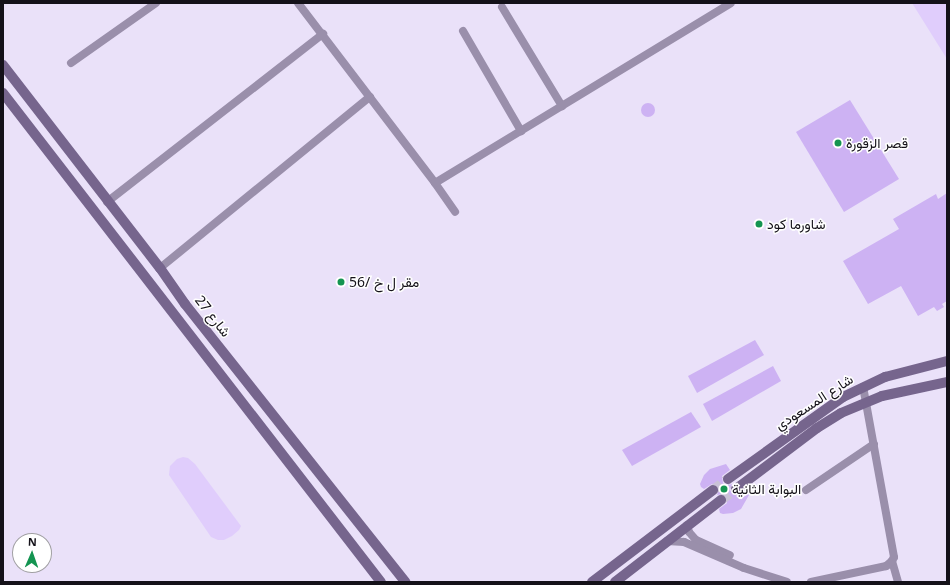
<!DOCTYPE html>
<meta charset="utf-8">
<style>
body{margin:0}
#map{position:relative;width:950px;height:585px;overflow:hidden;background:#eae1f9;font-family:"Noto Sans",Vazirmatn,sans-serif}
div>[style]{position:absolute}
.green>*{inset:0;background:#e0cdfc}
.building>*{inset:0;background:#cdb2f3}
.round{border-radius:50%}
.secondary-tunnel>*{height:10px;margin-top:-5px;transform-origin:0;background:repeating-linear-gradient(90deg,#cac2d7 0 10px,transparent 0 15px)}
.minor>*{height:8px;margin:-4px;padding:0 4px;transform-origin:4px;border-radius:4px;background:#9a8fab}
.secondary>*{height:10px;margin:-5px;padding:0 5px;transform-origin:5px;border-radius:5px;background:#76658d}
.dots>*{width:11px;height:11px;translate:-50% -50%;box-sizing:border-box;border:2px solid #fff;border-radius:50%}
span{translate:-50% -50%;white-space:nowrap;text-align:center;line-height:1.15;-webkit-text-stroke:3px #fff;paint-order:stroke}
.poi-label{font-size:14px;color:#141119}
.left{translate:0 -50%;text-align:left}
.street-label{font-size:14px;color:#141119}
.frame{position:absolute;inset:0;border:4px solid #141119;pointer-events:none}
.north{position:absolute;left:12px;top:533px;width:40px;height:40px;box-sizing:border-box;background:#fff;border:1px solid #a1a0a3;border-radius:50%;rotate:2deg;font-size:11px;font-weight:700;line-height:16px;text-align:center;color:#141119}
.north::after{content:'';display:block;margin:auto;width:14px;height:18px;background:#149451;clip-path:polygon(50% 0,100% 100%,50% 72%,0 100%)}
</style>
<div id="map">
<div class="green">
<i style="clip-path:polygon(912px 3px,947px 3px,947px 59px)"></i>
<i style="clip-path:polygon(183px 457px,188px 458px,195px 464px,241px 526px,239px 530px,232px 536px,224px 540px,218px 540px,211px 537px,169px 475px,170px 466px,177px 459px)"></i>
</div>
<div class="building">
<i style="clip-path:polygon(850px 100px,899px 179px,844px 212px,796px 132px)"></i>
<i class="round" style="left:641px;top:103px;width:14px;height:14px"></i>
<i style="clip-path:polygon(947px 193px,947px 301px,942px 304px,944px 307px,937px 311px,934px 307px,918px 316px,901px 286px,868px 304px,843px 261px,899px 229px,893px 219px,936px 194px,938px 199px)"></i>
<i style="clip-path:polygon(755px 340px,764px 355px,697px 393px,688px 376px)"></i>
<i style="clip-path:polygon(773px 366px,781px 381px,712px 421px,703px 404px)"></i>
<i style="clip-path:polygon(691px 412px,701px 427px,632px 466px,622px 450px)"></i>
<i style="clip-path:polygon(726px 464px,730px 470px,722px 476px,723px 483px,728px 485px,732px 484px,730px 490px,733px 495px,737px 495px,745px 490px,749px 495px,741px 509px,733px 513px,723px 514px,720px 513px,719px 509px,727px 503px,726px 496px,723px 494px,717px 495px,719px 489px,716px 484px,712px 484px,704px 489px,701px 487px,700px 484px,704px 475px,710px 469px)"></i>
</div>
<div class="secondary-tunnel">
<i style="left:713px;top:490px;width:19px;rotate:-36deg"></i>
<i style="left:721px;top:500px;width:19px;rotate:-36deg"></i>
</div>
<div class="minor">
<i style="left:298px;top:3px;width:226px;rotate:52.7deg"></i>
<i style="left:435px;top:183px;width:35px;rotate:55deg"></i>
<i style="left:502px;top:7px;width:116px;rotate:58.8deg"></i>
<i style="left:463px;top:31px;width:116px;rotate:59.9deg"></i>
<i style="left:71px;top:63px;width:104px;rotate:-35.2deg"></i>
<i style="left:435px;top:183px;width:346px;rotate:-31.3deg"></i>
<i style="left:107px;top:202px;width:274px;rotate:-37.9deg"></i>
<i style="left:160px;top:268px;width:271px;rotate:-39.2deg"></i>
<i style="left:806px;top:490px;width:82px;rotate:-34.1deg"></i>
<i style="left:687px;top:525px;width:7px;rotate:74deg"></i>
<i style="left:689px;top:532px;width:11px;rotate:49deg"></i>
<i style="left:696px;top:540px;width:37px;rotate:24deg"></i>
<i style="left:667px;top:541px;width:17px;rotate:3deg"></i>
<i style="left:684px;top:542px;width:65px;rotate:23.4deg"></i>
<i style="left:744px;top:568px;width:45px;rotate:18deg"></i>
<i style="left:892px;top:561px;width:22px;rotate:74deg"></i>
<i style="left:811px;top:582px;width:77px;rotate:-12deg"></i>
<i style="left:886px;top:566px;width:8px;rotate:-40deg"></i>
<i style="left:892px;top:561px;width:4px;rotate:-63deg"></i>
<i style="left:894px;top:557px;width:173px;rotate:-100.3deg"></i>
</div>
<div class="secondary">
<i style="left:3px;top:65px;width:257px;rotate:52.3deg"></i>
<i style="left:160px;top:268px;width:44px;rotate:55.2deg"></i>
<i style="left:185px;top:304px;width:355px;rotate:51.6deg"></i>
<i style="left:3px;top:93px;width:618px;rotate:52.3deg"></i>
<i style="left:728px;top:479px;width:141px;rotate:-35.5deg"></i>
<i style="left:843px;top:397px;width:47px;rotate:-25.5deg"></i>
<i style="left:885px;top:377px;width:64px;rotate:-14.5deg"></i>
<i style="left:736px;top:489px;width:101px;rotate:-37deg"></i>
<i style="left:817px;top:428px;width:28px;rotate:-32deg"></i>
<i style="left:841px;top:413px;width:44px;rotate:-22.5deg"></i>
<i style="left:882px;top:396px;width:66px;rotate:-12.2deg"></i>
<i style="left:592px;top:582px;width:152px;rotate:-37.2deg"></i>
<i style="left:615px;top:582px;width:134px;rotate:-37.7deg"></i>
</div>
<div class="dots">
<i style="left:838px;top:143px;background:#149451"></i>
<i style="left:759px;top:224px;background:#149451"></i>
<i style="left:341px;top:282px;background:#149451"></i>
<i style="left:724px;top:489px;background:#149451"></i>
</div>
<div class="poi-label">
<span class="left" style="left:846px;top:143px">قصر الزقورة</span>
<span class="left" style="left:767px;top:224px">شاورما كود</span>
<span class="left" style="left:349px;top:282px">مقر ل خ /56</span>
<span class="left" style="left:732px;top:489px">البوابة الثانية</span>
</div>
<div class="street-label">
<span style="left:213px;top:316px;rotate:52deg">شارع 27</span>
<span style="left:814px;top:402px;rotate:-33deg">شارع المسعودي</span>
</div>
<div class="frame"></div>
<div class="north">N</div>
</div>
